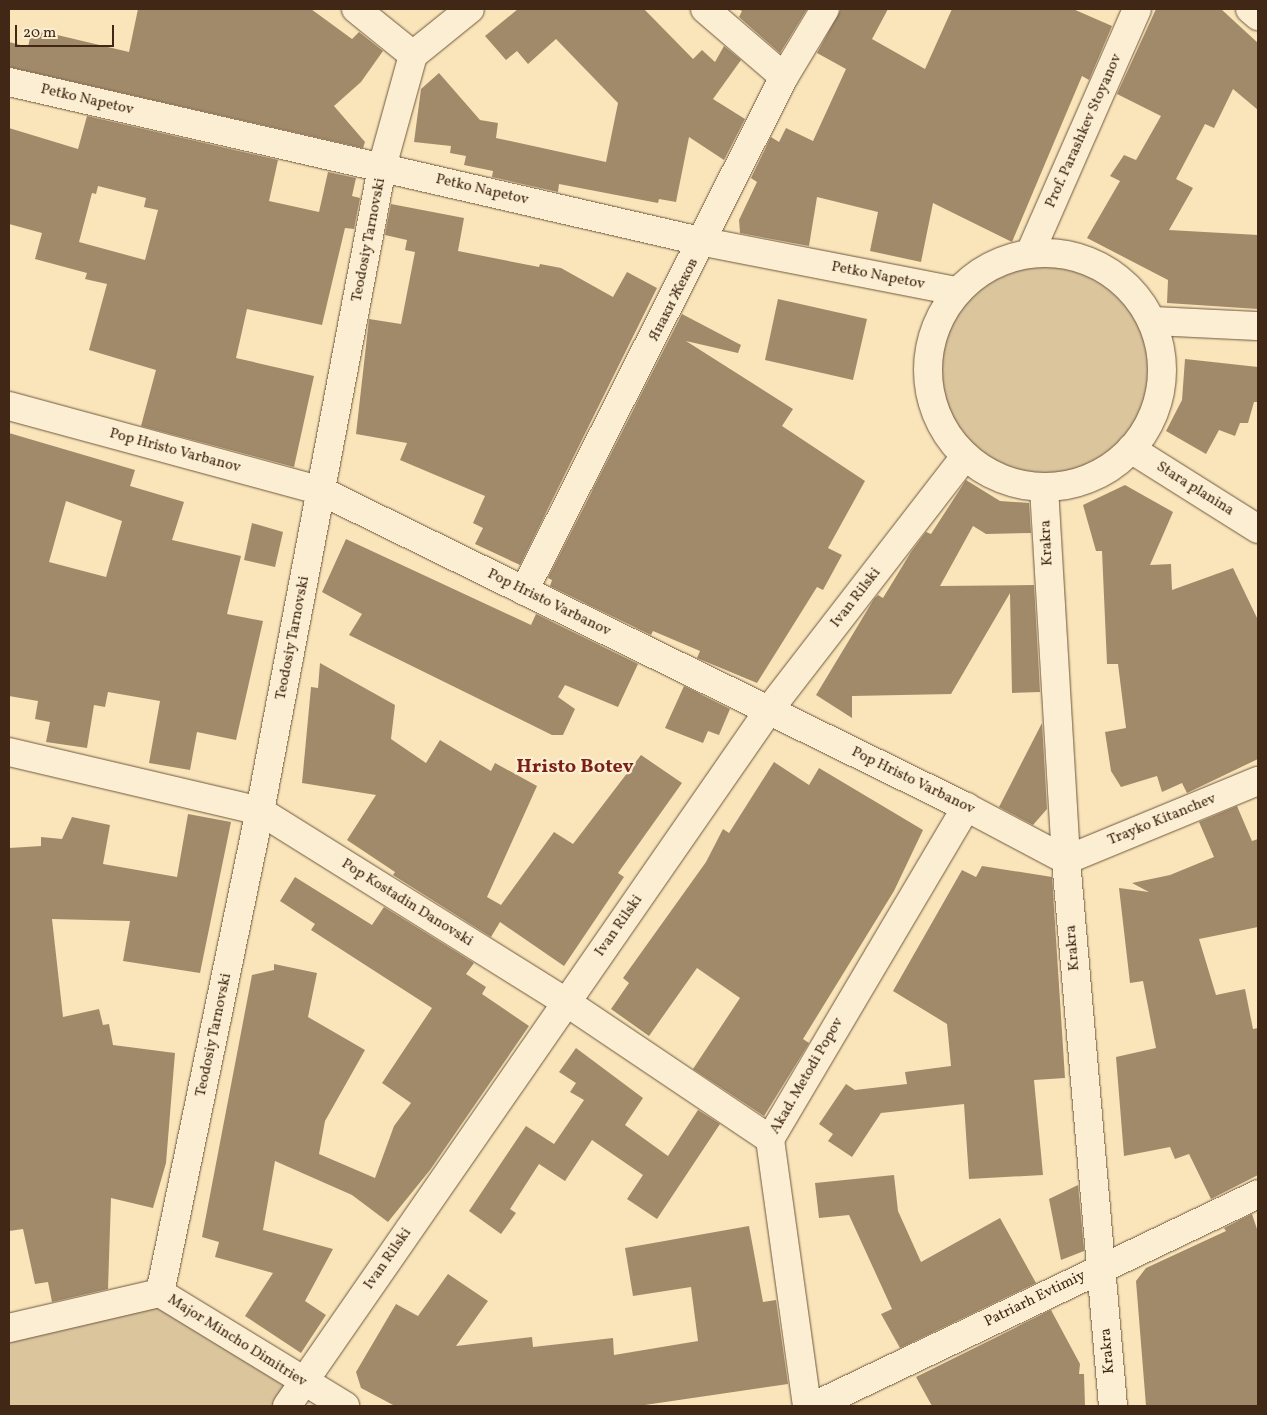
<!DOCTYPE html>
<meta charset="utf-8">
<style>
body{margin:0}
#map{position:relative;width:1267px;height:1415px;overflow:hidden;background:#f9e5b9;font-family:Vollkorn,serif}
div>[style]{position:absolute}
.green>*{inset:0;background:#dac59d}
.round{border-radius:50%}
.building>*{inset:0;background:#a18a6a}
.roads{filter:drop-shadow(0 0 1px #6f563e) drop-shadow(0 0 1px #6f563e)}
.minor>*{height:28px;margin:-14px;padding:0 14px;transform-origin:14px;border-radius:14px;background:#fbeed2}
.minor>.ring{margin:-14px;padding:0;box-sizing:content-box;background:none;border:28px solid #fbeed2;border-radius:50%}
span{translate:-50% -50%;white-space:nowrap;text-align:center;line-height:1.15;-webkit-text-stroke:4.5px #fbeed2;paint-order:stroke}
.street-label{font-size:15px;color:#412715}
.district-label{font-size:20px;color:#7a1f14;font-weight:700}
.frame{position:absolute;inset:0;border:10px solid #412715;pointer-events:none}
.scale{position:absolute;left:15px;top:25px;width:99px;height:22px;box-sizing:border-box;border:2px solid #412715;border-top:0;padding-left:6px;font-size:15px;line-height:18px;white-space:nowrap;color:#412715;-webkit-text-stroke:4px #fbeed2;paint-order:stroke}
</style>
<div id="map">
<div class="green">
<i class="round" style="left:928px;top:253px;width:234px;height:234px"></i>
<i style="clip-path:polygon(160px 1293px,303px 1382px,287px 1406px,9px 1406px,9px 1328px)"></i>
</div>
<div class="building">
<i style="clip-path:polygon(138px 9px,311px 9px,352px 39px,359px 32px,383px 51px,361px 82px,334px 106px,365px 142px,363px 148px,9px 67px,9px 42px,28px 47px,32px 29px,129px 52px)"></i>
<i style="clip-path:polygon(518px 9px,644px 9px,693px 59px,702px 50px,715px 62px,724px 46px,741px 60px,713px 99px,745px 119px,724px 160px,689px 137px,676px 202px,659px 199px,658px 203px,559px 184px,558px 192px,492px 177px,493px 171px,464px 165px,466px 156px,450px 153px,451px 146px,414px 142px,421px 89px,439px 73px,480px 120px,498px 123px,496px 138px,606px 162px,618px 103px,556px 39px,528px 64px,517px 51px,506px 60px,485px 36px)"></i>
<i style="clip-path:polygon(738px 9px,807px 9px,780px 53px,739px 17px,742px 11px)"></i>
<i style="clip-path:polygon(841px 9px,888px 9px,872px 39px,925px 69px,952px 9px,1073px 9px,1112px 26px,1089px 80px,1082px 76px,1012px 242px,933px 203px,921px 262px,870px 251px,878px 212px,817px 197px,809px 246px,740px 233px,739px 220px,757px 182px,751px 178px,771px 137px,779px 142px,786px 128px,813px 141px,846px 69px,817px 53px)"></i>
<i style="clip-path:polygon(1156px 9px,1221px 9px,1258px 43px,1258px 110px,1233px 89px,1214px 128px,1205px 124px,1176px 179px,1193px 188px,1169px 230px,1258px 235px,1258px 309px,1167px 303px,1168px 280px,1087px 238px,1120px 181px,1110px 176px,1124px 155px,1136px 160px,1161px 116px,1117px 94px)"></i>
<i style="clip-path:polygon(evenodd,87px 116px,278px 160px,269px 201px,319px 212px,328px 172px,356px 178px,352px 196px,360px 198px,354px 229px,345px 228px,322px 325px,247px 309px,236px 358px,314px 376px,294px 467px,141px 426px,156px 370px,89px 350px,107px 284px,85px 279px,87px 273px,35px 259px,42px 233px,9px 224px,9px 128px,78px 149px,87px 116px,98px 186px,146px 198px,144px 207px,158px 210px,145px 260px,79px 242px,92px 193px,96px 194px,98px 186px)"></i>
<i style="clip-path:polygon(391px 204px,464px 218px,458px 251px,539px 267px,540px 264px,561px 268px,613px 297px,627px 272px,657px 288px,520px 565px,475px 544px,483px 528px,473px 523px,485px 496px,400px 460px,407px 443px,356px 434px,369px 319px,401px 324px,415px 252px,405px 250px,407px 240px,385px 235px)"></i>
<i style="clip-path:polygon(778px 299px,867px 319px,853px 380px,765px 360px)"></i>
<i style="clip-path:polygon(682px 314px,741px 345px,738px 353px,686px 341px,793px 409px,782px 426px,865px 481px,828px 548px,842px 555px,823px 590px,817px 587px,757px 683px,697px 658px,700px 651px,653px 631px,651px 635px,550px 586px,552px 580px,548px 578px)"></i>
<i style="clip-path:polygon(1185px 359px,1258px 367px,1258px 402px,1254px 402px,1248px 423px,1240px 423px,1235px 436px,1219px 430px,1206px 454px,1166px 431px,1182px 400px)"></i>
<i style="clip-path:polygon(evenodd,9px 433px,135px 470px,130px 486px,184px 502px,172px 540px,241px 556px,227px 614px,263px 621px,236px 740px,197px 732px,190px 770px,149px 763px,160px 701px,108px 692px,105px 707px,94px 705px,87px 748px,46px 742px,50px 722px,35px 719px,38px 701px,9px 696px,9px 433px,66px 501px,122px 521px,106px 577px,49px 562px,66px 501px)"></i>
<i style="clip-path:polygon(966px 480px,1000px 501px,1029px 503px,1031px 533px,986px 534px,973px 526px,940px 586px,1034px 585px,1040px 692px,1012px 693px,1010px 593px,951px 694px,852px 696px,852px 718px,816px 695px,874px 599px,878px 595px,883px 598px,911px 552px,926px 532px,931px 534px)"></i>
<i style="clip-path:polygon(1125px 485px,1173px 512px,1150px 565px,1171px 564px,1172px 590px,1233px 568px,1258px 620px,1258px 759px,1187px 793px,1182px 783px,1162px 792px,1157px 776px,1121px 787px,1111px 771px,1105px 732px,1126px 728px,1118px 664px,1107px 664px,1102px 551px,1096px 551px,1083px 505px)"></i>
<i style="clip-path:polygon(252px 523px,283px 532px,275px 567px,244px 560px)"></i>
<i style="clip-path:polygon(346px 539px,531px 625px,536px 614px,638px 664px,618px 707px,565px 685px,558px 697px,575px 709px,563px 735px,552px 735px,349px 635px,362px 614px,322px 592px)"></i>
<i style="clip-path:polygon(320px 663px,395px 705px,391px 739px,426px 763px,440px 740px,491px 771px,495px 763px,537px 786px,487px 897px,501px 905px,554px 832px,573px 844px,641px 755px,682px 783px,618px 873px,624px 877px,564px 966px,500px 922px,491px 937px,393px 875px,395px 872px,347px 840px,376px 795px,302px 783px,311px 687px,318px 688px)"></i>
<i style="clip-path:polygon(684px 686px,730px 709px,719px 735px,708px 731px,703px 743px,665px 728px)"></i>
<i style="clip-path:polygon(1042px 723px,1047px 809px,1033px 825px,999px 807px)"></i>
<i style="clip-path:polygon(774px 762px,809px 785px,819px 768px,923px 830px,894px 891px,803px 1039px,809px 1043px,764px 1116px,693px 1069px,740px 998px,697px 968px,649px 1036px,611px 1009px,629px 983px,623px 978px,706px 862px,723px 829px,729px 833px)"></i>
<i style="clip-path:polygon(1237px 806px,1252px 841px,1258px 839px,1258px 927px,1199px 939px,1216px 995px,1245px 989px,1253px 1029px,1258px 1028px,1258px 1175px,1211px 1199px,1189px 1154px,1175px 1159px,1170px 1147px,1124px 1156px,1116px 1057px,1156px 1048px,1143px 981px,1130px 983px,1119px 888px,1149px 892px,1132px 883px,1170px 875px,1214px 857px,1199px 822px)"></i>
<i style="clip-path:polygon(188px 814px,231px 822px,200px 973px,123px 961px,130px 921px,52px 919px,63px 1017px,99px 1009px,103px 1025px,109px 1024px,113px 1045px,175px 1053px,166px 1163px,153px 1208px,111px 1198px,108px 1289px,52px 1302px,48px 1282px,35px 1284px,23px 1229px,9px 1231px,9px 848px,41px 846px,41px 837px,62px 839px,72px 817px,110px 825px,103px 864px,177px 877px)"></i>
<i style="clip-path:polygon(982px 866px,1052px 877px,1065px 1078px,1034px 1080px,1043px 1175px,969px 1179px,964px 1104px,881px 1113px,852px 1157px,828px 1141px,833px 1134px,819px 1124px,846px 1084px,855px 1090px,907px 1084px,905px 1072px,951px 1066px,947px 1024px,893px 991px,962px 870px,976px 877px)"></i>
<i style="clip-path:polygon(295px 877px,372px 925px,384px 907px,474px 963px,466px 974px,486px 987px,482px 994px,529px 1026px,430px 1170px,388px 1222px,352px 1195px,275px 1161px,263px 1230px,333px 1249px,305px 1301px,326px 1315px,301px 1353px,245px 1316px,273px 1273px,215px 1257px,219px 1242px,202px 1237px,252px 975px,274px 970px,274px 964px,317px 973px,308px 1017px,365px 1050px,325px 1121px,319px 1154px,375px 1178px,394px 1126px,411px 1103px,382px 1083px,432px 1008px,311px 930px,315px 924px,280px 901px)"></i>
<i style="clip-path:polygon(576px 1048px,643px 1098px,625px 1125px,668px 1156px,698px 1110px,720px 1124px,657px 1219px,627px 1199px,643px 1175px,592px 1140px,565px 1181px,539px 1164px,510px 1209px,516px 1213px,501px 1234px,469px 1211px,526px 1126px,554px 1144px,584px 1100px,570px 1092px,576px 1083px,559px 1072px)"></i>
<i style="clip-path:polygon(894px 1175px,898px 1211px,921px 1262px,1000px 1218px,1036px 1283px,900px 1348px,881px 1314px,892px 1309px,849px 1215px,819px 1218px,815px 1183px)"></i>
<i style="clip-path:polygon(1078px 1185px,1084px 1251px,1061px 1260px,1049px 1199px)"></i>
<i style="clip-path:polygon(1252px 1214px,1258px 1232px,1258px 1406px,1146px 1406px,1136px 1281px,1146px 1268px,1226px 1231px,1224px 1228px)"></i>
<i style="clip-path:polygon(749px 1226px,763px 1302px,776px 1300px,788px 1384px,638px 1406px,395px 1406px,361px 1388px,356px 1372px,396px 1304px,418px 1316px,448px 1274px,488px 1301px,456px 1346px,532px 1337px,533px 1347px,613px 1338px,614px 1355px,698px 1341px,691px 1287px,633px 1296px,625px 1248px)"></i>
<i style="clip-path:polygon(1051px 1310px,1080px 1364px,1079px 1374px,1084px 1374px,1085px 1406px,932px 1406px,916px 1377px)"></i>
</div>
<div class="roads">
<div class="minor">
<i style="left:356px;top:9px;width:73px;rotate:38.9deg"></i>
<i style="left:705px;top:9px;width:104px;rotate:40.7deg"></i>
<i style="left:1250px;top:9px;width:11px;rotate:41deg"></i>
<i style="left:9px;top:82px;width:713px;rotate:12.96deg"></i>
<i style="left:704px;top:242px;width:258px;rotate:11deg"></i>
<i class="ring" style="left:928px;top:253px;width:206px;height:206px"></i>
<i style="left:1030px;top:253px;width:266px;rotate:-66.3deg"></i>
<i style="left:1152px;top:321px;width:106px;rotate:2.7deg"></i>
<i style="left:9px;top:406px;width:323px;rotate:15.2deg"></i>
<i style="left:321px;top:491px;width:718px;rotate:26.1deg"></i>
<i style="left:966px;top:807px;width:113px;rotate:27.9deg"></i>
<i style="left:1066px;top:860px;width:208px;rotate:-22.4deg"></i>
<i style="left:1131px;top:449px;width:150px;rotate:32.2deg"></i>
<i style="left:1044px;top:488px;width:373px;rotate:86.6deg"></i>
<i style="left:1066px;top:860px;width:548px;rotate:85.08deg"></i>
<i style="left:524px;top:591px;width:576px;rotate:-63.17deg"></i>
<i style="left:784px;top:77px;width:79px;rotate:-58.9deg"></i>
<i style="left:9px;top:752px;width:258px;rotate:13.2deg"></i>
<i style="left:260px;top:811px;width:361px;rotate:32deg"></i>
<i style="left:566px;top:1002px;width:246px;rotate:33.9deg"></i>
<i style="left:160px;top:1293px;width:492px;rotate:-78.3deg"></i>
<i style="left:260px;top:811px;width:655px;rotate:-79.27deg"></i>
<i style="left:382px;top:167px;width:116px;rotate:-74.5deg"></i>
<i style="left:413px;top:55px;width:73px;rotate:-38.9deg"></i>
<i style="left:9px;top:1328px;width:155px;rotate:-13.1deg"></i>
<i style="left:160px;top:1293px;width:217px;rotate:31.4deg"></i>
<i style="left:287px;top:1406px;width:847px;rotate:-55.3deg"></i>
<i style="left:769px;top:710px;width:321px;rotate:-52.3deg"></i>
<i style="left:807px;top:1406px;width:270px;rotate:-97.9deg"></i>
<i style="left:770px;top:1139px;width:386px;rotate:-59.4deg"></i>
<i style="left:814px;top:1406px;width:492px;rotate:-25.5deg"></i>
</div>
</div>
<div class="street-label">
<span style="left:87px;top:100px;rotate:13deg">Petko Napetov</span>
<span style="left:1084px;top:131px;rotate:-66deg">Prof. Parashkev Stoyanov</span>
<span style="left:482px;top:190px;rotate:13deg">Petko Napetov</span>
<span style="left:369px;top:240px;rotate:-79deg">Teodosiy Tarnovski</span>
<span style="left:878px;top:276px;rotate:11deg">Petko Napetov</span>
<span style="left:674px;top:300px;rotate:-63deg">Янаки Жеков</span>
<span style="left:175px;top:451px;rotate:15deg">Pop Hristo Varbanov</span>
<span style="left:1195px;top:489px;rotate:32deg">Stara planina</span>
<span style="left:1047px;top:543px;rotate:-93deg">Krakra</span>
<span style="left:856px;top:598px;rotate:-52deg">Ivan Rilski</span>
<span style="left:549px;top:603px;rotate:26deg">Pop Hristo Varbanov</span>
<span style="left:293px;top:638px;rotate:-79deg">Teodosiy Tarnovski</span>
<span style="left:913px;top:781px;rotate:26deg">Pop Hristo Varbanov</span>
<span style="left:1162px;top:820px;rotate:-22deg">Trayko Kitanchev</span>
<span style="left:407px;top:903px;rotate:32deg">Pop Kostadin Danovski</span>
<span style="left:619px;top:926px;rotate:-55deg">Ivan Rilski</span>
<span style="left:1073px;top:948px;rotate:-95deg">Krakra</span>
<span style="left:214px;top:1035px;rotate:-78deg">Teodosiy Tarnovski</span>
<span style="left:807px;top:1076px;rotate:-60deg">Akad. Metodi Popov</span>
<span style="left:388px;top:1259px;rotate:-55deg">Ivan Rilski</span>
<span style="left:1035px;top:1299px;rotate:-26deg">Patriarh Evtimiy</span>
<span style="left:237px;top:1341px;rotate:32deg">Major Mincho Dimitriev</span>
<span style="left:1108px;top:1351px;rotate:-95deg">Krakra</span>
</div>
<div class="district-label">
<span style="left:575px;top:767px">Hristo Botev</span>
</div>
<div class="frame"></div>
<div class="scale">20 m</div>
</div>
